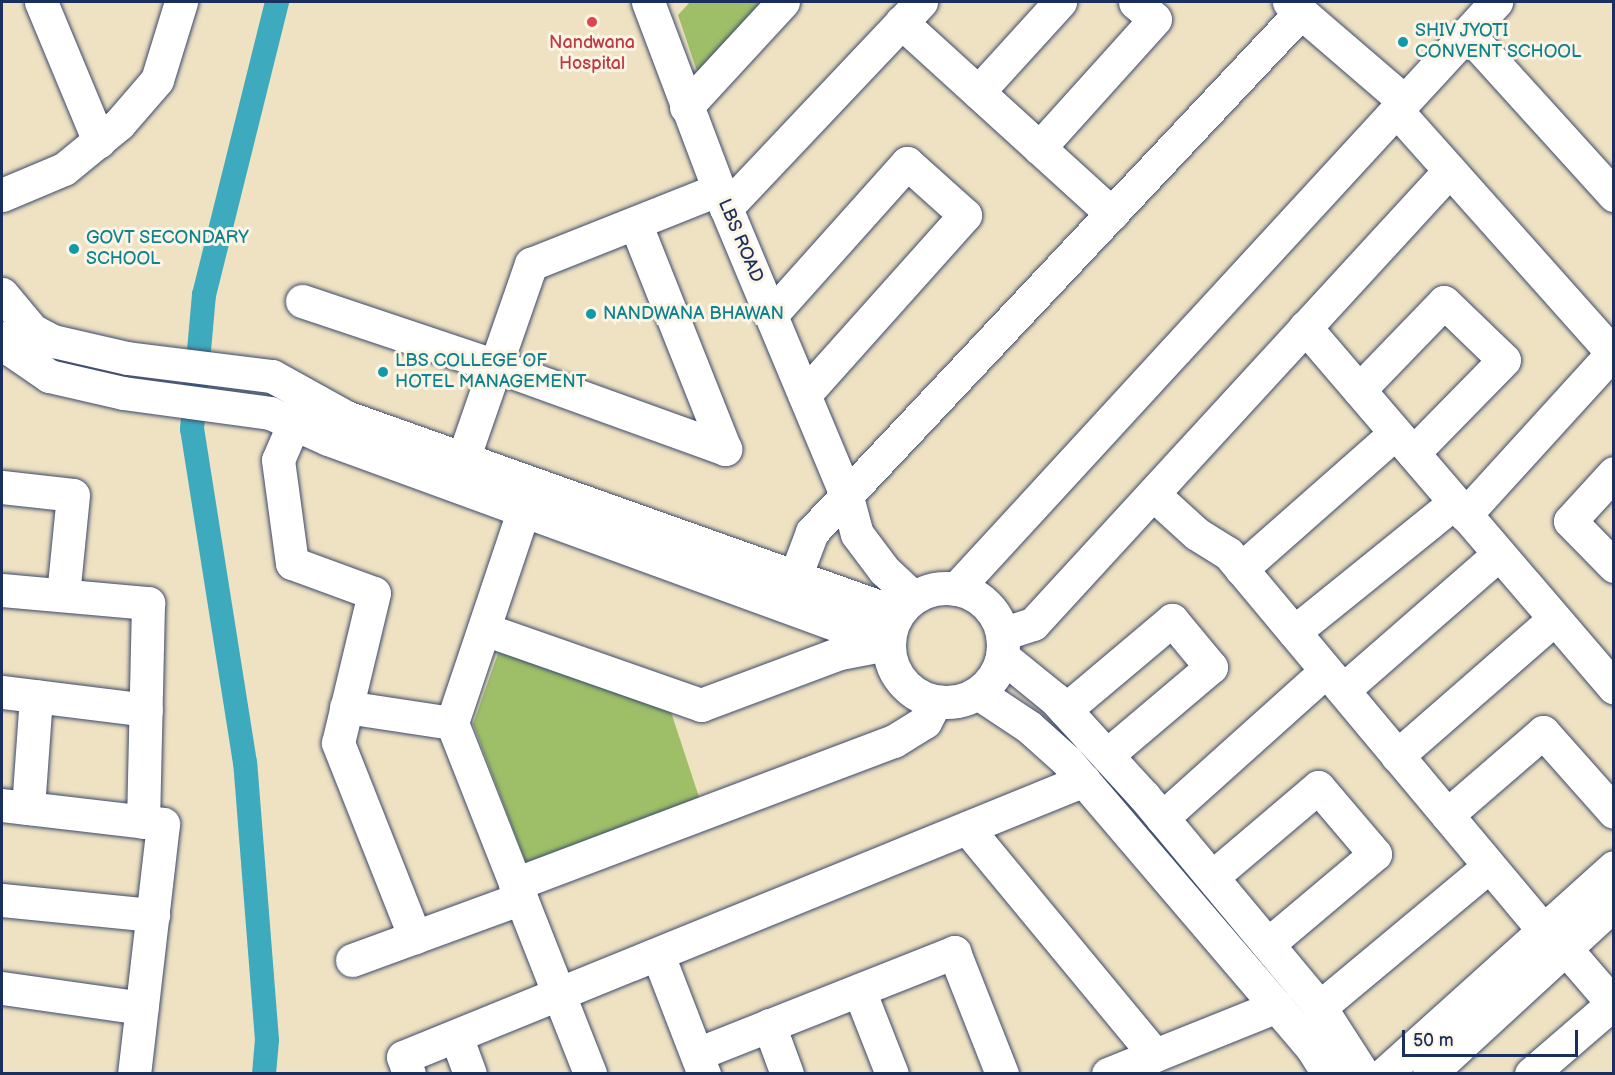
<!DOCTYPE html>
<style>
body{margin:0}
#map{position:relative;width:1615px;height:1075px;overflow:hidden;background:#efe2c2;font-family:"Balsamiq Sans",sans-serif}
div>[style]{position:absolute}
.green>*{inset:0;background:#9ebf68}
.canal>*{height:24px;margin:-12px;padding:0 12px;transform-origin:12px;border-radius:12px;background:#3eaabd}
.roads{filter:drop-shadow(0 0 2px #3b4a6d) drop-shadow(0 0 2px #3b4a6d)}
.minor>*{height:33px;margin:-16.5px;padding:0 16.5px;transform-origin:16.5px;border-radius:16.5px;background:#fff}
.minor>.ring{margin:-16.5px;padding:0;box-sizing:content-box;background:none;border:33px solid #fff;border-radius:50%}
.dots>*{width:16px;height:16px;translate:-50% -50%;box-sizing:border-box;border:3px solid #fcf5e5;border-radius:50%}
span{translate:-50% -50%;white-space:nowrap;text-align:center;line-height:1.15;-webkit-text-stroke:6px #fcf5e5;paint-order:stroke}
.culture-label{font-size:18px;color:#0d838f}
.left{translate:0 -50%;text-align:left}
.health-label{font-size:18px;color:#be3a42}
.street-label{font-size:18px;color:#1b2f5e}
.frame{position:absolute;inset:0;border:3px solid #1b2f5e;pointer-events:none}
.scale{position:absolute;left:1402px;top:1030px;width:176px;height:27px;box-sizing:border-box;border:3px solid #1b2f5e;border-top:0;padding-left:8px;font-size:18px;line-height:21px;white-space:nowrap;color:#1b2f5e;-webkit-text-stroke:4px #fcf5e5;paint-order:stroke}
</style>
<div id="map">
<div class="green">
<i style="clip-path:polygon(690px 2px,766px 2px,698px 74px,678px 15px)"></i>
<i style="clip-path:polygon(499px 651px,671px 712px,700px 800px,526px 863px,473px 724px)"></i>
</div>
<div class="canal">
<i style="left:264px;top:1074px;width:34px;rotate:-85deg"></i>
<i style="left:267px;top:1040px;width:278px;rotate:-94.5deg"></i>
<i style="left:245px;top:763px;width:338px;rotate:-99deg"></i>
<i style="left:192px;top:429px;width:135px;rotate:-84.9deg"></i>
<i style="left:204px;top:295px;width:302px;rotate:-76deg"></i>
</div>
<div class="roads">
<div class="minor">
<i style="left:41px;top:2px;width:151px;rotate:67.4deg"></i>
<i style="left:648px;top:2px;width:220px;rotate:69.3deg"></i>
<i style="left:726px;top:208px;width:313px;rotate:67.3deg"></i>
<i style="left:847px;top:497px;width:38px;rotate:75deg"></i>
<i style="left:857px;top:534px;width:45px;rotate:53.1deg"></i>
<i style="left:884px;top:570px;width:40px;rotate:43deg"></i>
<i style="left:1289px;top:2px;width:152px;rotate:40.7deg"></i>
<i style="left:901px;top:22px;width:285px;rotate:42.3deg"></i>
<i style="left:1467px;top:33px;width:219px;rotate:47.8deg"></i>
<i style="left:978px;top:92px;width:122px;rotate:-47.7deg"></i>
<i style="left:686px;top:107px;width:143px;rotate:-47.3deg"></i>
<i style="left:1396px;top:110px;width:328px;rotate:48.3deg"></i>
<i style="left:1039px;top:148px;width:173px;rotate:-48deg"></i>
<i style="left:1155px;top:19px;width:26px;rotate:-140deg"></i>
<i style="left:2px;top:195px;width:67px;rotate:-22.8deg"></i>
<i style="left:64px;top:169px;width:71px;rotate:-39.3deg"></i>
<i style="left:119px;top:124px;width:58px;rotate:-49.2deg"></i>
<i style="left:157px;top:80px;width:82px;rotate:-72.9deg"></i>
<i style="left:726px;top:208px;width:284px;rotate:-46.6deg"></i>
<i style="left:2px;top:294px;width:47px;rotate:50.2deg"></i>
<i style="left:32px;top:330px;width:24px;rotate:28deg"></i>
<i style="left:53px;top:341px;width:76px;rotate:12.9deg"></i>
<i style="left:127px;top:358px;width:146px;rotate:7.1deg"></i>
<i style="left:272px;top:376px;width:85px;rotate:29deg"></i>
<i style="left:346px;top:417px;width:585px;rotate:19.58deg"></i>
<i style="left:302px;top:301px;width:205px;rotate:18.5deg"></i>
<i style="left:496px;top:366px;width:244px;rotate:19.9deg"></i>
<i style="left:725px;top:449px;width:243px;rotate:-111.7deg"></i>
<i style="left:771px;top:315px;width:204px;rotate:-48.2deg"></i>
<i style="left:907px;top:163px;width:78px;rotate:41.9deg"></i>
<i style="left:965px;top:215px;width:241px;rotate:131.8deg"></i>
<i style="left:1305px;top:327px;width:475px;rotate:49.4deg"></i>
<i style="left:2px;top:338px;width:15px;rotate:53deg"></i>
<i style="left:11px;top:350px;width:46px;rotate:34.4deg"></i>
<i style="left:49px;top:376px;width:76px;rotate:12.9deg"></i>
<i style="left:123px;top:393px;width:148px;rotate:7.7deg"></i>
<i style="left:270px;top:413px;width:64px;rotate:24.1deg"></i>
<i style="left:328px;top:439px;width:597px;rotate:20.07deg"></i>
<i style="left:1359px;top:390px;width:122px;rotate:-46deg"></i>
<i style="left:1444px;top:302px;width:83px;rotate:44deg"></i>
<i style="left:1504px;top:360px;width:130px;rotate:134.4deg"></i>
<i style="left:294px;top:423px;width:40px;rotate:113.4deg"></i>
<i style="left:278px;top:460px;width:104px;rotate:82.3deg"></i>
<i style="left:292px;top:563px;width:87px;rotate:20.1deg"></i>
<i style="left:374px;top:593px;width:154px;rotate:103.5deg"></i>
<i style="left:338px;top:743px;width:209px;rotate:68.4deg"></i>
<i style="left:463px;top:459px;width:207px;rotate:-70.8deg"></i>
<i style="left:531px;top:264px;width:202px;rotate:-21.7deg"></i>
<i style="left:1614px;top:473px;width:65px;rotate:132.5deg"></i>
<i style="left:1570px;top:521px;width:63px;rotate:45.6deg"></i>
<i style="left:2px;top:487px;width:71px;rotate:6.4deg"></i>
<i style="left:73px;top:495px;width:100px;rotate:95.7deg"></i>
<i style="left:531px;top:488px;width:248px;rotate:108.6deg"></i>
<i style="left:452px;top:723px;width:377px;rotate:68.5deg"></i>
<i style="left:1153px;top:494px;width:59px;rotate:42.3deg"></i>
<i style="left:1197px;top:534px;width:36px;rotate:32deg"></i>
<i style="left:1228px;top:553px;width:491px;rotate:50.1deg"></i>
<i style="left:1465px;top:515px;width:222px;rotate:-47.7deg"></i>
<i style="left:1241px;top:569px;width:205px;rotate:-41.4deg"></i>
<i style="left:795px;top:577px;width:48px;rotate:-69.3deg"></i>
<i style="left:812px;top:532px;width:714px;rotate:-46.76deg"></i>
<i class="ring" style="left:889px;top:588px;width:81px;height:81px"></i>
<i style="left:956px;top:589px;width:798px;rotate:-47.39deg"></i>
<i style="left:2px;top:590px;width:147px;rotate:5.1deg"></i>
<i style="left:148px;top:603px;width:219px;rotate:91.3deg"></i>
<i style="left:484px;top:629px;width:230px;rotate:19.3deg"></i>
<i style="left:701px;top:705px;width:148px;rotate:-20.5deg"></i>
<i style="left:840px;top:653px;width:48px;rotate:-10.8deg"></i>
<i style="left:1294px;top:632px;width:207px;rotate:-38.9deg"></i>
<i style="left:1002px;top:634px;width:33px;rotate:-18deg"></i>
<i style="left:1033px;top:624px;width:616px;rotate:-47.43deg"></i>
<i style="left:1002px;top:656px;width:68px;rotate:39.1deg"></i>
<i style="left:1055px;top:699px;width:132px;rotate:47.5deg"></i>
<i style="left:1144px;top:796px;width:275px;rotate:50.2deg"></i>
<i style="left:1320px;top:1007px;width:80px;rotate:57.3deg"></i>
<i style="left:1343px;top:690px;width:207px;rotate:-41.1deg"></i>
<i style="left:2px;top:692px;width:145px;rotate:7.1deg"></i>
<i style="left:978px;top:693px;width:61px;rotate:33.7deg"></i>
<i style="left:1029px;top:727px;width:51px;rotate:41.8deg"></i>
<i style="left:1067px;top:761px;width:377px;rotate:49.5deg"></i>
<i style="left:1312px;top:1048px;width:31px;rotate:58deg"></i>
<i style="left:346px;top:707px;width:107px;rotate:8.6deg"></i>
<i style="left:1065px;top:710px;width:140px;rotate:-40.1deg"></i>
<i style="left:1172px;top:620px;width:61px;rotate:50.3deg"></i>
<i style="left:1211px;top:667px;width:136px;rotate:139.8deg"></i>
<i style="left:1397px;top:756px;width:208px;rotate:-41.1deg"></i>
<i style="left:2px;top:805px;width:162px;rotate:6.7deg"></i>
<i style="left:163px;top:824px;width:252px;rotate:96.6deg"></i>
<i style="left:28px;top:808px;width:112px;rotate:-85.9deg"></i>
<i style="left:1447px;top:815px;width:127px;rotate:-40.8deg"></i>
<i style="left:1543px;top:732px;width:107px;rotate:48.4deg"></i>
<i style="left:1162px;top:818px;width:220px;rotate:-41.9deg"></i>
<i style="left:967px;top:828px;width:295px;rotate:50.4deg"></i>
<i style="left:1212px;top:877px;width:139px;rotate:-40.3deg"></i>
<i style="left:1318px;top:787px;width:88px;rotate:49.6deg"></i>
<i style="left:1375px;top:854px;width:140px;rotate:139.9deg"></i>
<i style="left:515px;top:884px;width:405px;rotate:-20.7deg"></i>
<i style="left:894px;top:741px;width:36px;rotate:-32deg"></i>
<i style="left:925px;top:722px;width:22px;rotate:-63deg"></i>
<i style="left:2px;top:900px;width:152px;rotate:5.7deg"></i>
<i style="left:1565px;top:948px;width:75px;rotate:49.3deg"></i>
<i style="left:658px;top:955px;width:128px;rotate:68.9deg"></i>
<i style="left:352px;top:960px;width:180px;rotate:-20.1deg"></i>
<i style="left:2px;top:988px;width:141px;rotate:8.1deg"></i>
<i style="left:859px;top:990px;width:90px;rotate:68.6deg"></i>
<i style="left:1320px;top:1007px;width:220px;rotate:-39.8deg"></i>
<i style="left:769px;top:1025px;width:52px;rotate:69.8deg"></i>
<i style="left:456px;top:1036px;width:40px;rotate:69.8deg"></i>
<i style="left:697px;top:1054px;width:277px;rotate:-21.6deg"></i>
<i style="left:954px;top:952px;width:131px;rotate:68.5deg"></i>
<i style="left:409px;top:1074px;width:18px;rotate:-109deg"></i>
<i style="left:403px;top:1057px;width:735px;rotate:-22.13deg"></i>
<i style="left:1108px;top:1074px;width:182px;rotate:-21.9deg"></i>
<i style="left:1384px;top:1074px;width:309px;rotate:-42deg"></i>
<i style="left:1429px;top:1074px;width:251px;rotate:-42.6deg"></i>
<i style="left:1531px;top:1074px;width:107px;rotate:-40.8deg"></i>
</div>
</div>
<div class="dots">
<i style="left:592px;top:22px;background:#e0444e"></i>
<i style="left:1403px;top:42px;background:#0f9aa8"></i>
<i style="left:74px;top:249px;background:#0f9aa8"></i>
<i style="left:591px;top:314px;background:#0f9aa8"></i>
<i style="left:383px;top:372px;background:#0f9aa8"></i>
</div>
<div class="culture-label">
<span class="left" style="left:1415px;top:42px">SHIV JYOTI<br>CONVENT SCHOOL</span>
<span class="left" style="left:86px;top:249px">GOVT SECONDARY<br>SCHOOL</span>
<span class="left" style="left:603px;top:314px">NANDWANA BHAWAN</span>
<span class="left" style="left:395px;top:372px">LBS COLLEGE OF<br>HOTEL MANAGEMENT</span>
</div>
<div class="health-label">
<span style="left:592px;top:54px">Nandwana<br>Hospital</span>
</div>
<div class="street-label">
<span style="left:740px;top:241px;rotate:67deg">LBS ROAD</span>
</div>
<div class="frame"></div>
<div class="scale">50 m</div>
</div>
